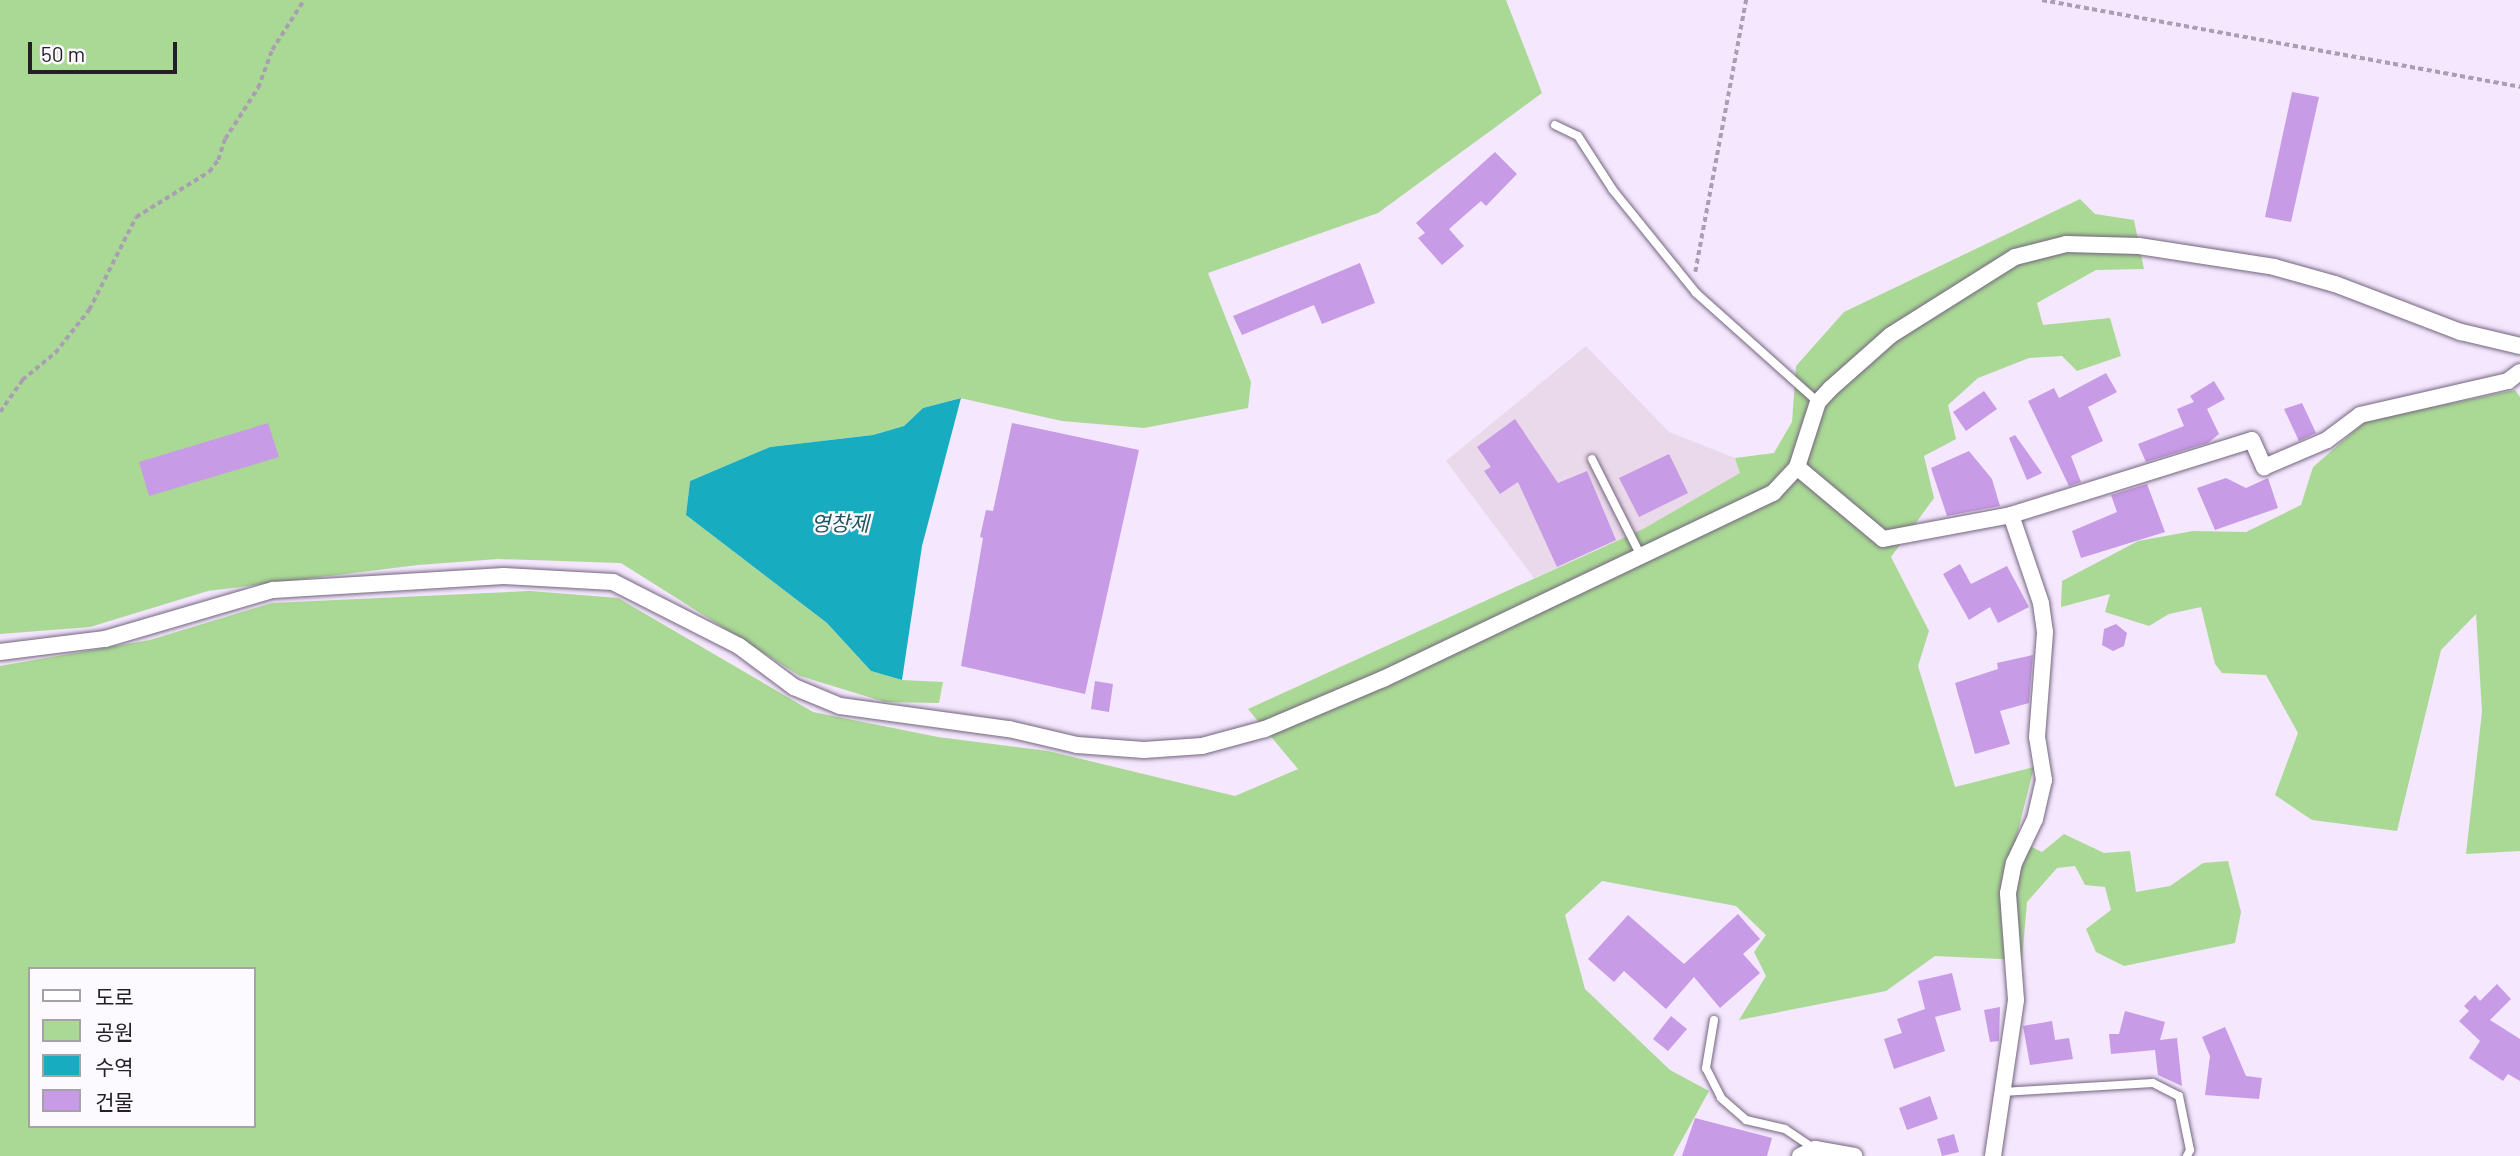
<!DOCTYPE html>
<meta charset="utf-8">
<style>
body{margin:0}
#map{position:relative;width:2520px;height:1156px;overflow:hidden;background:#f4e7fe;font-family:Barlow,"Noto Sans KR",sans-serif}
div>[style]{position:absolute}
.industrial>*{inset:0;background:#ead9ea}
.green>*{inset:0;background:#aad995}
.water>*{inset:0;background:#18acc1}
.building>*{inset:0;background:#c79be5}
.path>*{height:3.5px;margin-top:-1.75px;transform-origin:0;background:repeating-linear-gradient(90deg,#aa9fb2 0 5px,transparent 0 8.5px)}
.roads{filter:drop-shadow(0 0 2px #74657e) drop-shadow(0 0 2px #74657e)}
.lane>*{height:8px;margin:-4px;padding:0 4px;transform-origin:4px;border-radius:4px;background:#fff}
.street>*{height:16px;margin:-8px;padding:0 8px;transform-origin:8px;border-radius:8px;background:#fff}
span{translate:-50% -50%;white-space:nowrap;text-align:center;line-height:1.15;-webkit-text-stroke:5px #fcf9ff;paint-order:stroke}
.water-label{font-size:21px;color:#20565f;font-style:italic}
.legend{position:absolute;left:28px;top:967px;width:228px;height:161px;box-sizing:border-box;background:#fcf9ff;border:2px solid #a6a1a9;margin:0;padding:9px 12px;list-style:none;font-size:21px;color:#241e28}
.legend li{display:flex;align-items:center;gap:14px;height:35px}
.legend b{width:35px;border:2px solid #a6a1a9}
.scale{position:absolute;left:28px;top:42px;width:149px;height:32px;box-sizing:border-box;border:4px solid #241e28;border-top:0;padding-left:9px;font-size:21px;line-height:24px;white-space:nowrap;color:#241e28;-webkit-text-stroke:5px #fcf9ff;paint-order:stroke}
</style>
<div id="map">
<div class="industrial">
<i style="clip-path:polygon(1586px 346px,1669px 432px,1735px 458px,1741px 473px,1643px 529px,1534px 578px,1446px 461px)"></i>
</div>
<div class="green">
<i style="clip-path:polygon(0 0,1506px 0,1542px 93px,1378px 213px,1208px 273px,1251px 382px,1248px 408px,1144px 428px,1062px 421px,960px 398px,923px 408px,904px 426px,873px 435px,770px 447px,690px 481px,686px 515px,827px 623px,871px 671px,902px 680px,943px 682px,939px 703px,885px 702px,800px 676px,621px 563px,498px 559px,418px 565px,208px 591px,90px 627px,0 634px)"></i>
<i style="clip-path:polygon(evenodd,2080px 199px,2095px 214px,2134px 220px,2144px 269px,2096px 270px,2037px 303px,2043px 325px,2110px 318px,2121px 356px,2077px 371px,2062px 356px,2029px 358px,1978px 378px,1948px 405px,1956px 439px,1924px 456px,1934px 498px,1891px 557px,1929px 631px,1918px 666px,1955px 787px,2034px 767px,2016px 839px,2042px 852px,2064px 834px,2104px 853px,2130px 851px,2136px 892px,2170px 886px,2203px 863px,2228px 861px,2241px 912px,2235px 943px,2124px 966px,2096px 952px,2086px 929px,2111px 910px,2105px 887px,2085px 885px,2075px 866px,2057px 868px,2027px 902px,2022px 960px,1935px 956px,1886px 991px,1739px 1020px,1766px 976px,1754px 952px,1766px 935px,1736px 906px,1602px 881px,1565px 915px,1585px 989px,1670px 1070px,1709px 1091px,1673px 1156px,0 1156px,0 666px,150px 640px,272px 603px,530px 591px,618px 598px,813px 712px,938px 737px,1048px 751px,1235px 796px,1298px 769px,1248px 709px,1643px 529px,1740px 473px,1735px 458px,1774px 453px,1792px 422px,1796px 366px,1844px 312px,2080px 199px,30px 969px,254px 969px,254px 1126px,30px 1126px,30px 969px)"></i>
<i style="clip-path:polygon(2515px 390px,2520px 397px,2520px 851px,2466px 854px,2482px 712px,2476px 614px,2441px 650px,2397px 831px,2312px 820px,2275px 795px,2298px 733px,2266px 675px,2222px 673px,2215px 664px,2201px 607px,2169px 614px,2149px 626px,2105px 612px,2110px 594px,2061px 607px,2062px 581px,2138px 541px,2193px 531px,2246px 532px,2301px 505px,2313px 467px,2366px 421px)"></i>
</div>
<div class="water">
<i style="clip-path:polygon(961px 398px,922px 546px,902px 680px,871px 671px,827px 623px,686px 515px,690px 481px,770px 447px,873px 435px,904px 426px,923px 408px)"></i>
</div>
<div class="building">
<i style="clip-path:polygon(2292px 92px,2319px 97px,2291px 222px,2265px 217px)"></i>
<i style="clip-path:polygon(1495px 152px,1517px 174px,1486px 206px,1481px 201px,1449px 229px,1464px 246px,1442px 265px,1418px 238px,1425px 233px,1416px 223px)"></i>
<i style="clip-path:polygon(1360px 263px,1375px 303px,1322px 324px,1314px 305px,1242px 335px,1233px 316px)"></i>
<i style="clip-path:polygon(2106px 373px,2117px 392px,2088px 407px,2103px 441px,2071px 456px,2081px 482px,2069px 486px,2028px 401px,2054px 388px,2059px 398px)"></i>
<i style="clip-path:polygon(2214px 381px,2225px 399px,2207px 409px,2219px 434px,2208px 443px,2146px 462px,2138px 444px,2184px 426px,2177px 409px,2194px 402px,2190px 396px)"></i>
<i style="clip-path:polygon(1984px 391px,1997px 409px,1966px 431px,1953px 412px)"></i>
<i style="clip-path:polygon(2302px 403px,2316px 433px,2299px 441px,2284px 409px)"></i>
<i style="clip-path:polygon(1515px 419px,1558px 483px,1587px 471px,1616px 540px,1557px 567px,1518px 482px,1500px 494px,1484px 471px,1491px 467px,1477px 447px)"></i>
<i style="clip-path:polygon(268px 423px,279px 457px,149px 496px,139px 462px)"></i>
<i style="clip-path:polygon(1012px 423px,1139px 450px,1085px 694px,961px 666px,983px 538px,980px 537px,986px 510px,993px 511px)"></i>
<i style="clip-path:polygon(2015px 435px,2042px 473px,2027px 480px,2009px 438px)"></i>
<i style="clip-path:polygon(1969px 451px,1992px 479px,2000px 506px,1947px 516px,1931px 468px)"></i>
<i style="clip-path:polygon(1669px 454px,1688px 493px,1639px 517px,1619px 478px)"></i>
<i style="clip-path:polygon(2226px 478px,2246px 488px,2268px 478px,2278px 508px,2215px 530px,2197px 488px)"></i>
<i style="clip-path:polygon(2147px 484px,2165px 532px,2081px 558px,2072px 531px,2117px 512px,2111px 495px)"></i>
<i style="clip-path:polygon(1960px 564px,1971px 584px,2007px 566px,2029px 607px,1998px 623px,1990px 607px,1969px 620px,1943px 574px)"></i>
<i style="clip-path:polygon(2116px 624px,2127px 633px,2124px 646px,2113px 651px,2102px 645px,2104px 629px)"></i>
<i style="clip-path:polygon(2033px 655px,2029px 703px,2000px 711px,2010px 744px,1975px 754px,1955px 683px,1998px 669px,1997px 663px)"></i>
<i style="clip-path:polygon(1095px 681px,1113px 684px,1109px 712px,1091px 709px)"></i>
<i style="clip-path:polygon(1738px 914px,1760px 939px,1743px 954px,1760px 973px,1720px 1008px,1694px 977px,1666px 1009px,1624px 971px,1614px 982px,1588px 959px,1628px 915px,1684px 964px)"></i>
<i style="clip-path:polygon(1952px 973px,1961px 1010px,1935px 1017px,1945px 1051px,1894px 1069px,1884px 1039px,1902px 1033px,1897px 1019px,1925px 1009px,1918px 981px)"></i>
<i style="clip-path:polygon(2497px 984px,2511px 999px,2490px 1020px,2520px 1039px,2520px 1081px,2508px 1074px,2503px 1081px,2469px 1058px,2480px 1041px,2459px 1021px,2469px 1011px,2464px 1006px,2475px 995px,2480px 1001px)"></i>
<i style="clip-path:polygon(2000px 1007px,1999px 1041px,1990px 1042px,1984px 1010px)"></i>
<i style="clip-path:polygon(2125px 1011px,2165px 1022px,2160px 1040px,2177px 1038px,2182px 1086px,2158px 1075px,2155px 1050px,2111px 1054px,2109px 1034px,2119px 1034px)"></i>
<i style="clip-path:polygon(1671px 1016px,1687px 1029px,1668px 1051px,1653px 1039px)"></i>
<i style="clip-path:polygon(2052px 1021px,2055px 1040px,2069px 1038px,2073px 1059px,2030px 1065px,2023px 1026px)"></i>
<i style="clip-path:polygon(2225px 1027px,2246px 1076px,2262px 1078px,2259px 1099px,2205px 1095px,2210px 1056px,2202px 1037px)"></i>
<i style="clip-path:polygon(1930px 1096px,1938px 1119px,1907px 1130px,1899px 1108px)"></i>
<i style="clip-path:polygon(1695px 1118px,1772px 1138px,1767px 1156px,1682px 1156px)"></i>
<i style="clip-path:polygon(1954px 1134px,1959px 1152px,1942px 1156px,1937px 1139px)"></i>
</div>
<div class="path">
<i style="left:2042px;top:0;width:486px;rotate:10.3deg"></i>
<i style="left:1695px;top:272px;width:277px;rotate:-79.4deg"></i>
<i style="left:0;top:412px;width:39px;rotate:-55deg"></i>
<i style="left:22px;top:380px;width:43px;rotate:-39.3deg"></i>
<i style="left:55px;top:353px;width:55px;rotate:-51.7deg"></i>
<i style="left:89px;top:310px;width:104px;rotate:-63.2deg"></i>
<i style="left:136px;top:217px;width:86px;rotate:-31.7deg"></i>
<i style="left:209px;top:172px;width:15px;rotate:-53deg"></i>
<i style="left:218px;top:160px;width:22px;rotate:-72deg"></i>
<i style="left:225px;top:139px;width:61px;rotate:-57.1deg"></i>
<i style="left:258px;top:88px;width:40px;rotate:-69.8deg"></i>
<i style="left:272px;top:50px;width:59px;rotate:-57.4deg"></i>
</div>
<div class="roads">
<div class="lane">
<i style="left:1555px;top:125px;width:25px;rotate:26deg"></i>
<i style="left:1578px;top:136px;width:64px;rotate:57.1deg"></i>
<i style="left:1613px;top:190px;width:132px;rotate:51.1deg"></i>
<i style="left:1696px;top:293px;width:164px;rotate:41.8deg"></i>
<i style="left:1592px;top:459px;width:109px;rotate:63.2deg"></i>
<i style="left:1714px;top:1020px;width:49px;rotate:99.5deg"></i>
<i style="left:1706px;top:1068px;width:34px;rotate:63deg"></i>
<i style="left:1721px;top:1098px;width:33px;rotate:41deg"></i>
<i style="left:1746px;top:1120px;width:40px;rotate:13deg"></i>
<i style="left:1785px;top:1129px;width:36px;rotate:34deg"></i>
<i style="left:2002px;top:1092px;width:151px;rotate:-3.4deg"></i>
<i style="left:2153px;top:1083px;width:29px;rotate:27deg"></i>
<i style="left:2179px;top:1096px;width:55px;rotate:78.5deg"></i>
<i style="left:2190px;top:1150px;width:7px;rotate:117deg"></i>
</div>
<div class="street">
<i style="left:1797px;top:467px;width:112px;rotate:39.9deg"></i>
<i style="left:1883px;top:539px;width:130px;rotate:-10.6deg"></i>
<i style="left:0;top:652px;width:106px;rotate:-7.1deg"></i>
<i style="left:105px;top:639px;width:175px;rotate:-16.3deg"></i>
<i style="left:273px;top:590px;width:231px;rotate:-3.5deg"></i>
<i style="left:504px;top:576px;width:109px;rotate:3.2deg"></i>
<i style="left:613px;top:582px;width:141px;rotate:26.9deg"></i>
<i style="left:739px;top:646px;width:69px;rotate:36.7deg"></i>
<i style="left:794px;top:687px;width:50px;rotate:22.4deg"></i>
<i style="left:840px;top:706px;width:171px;rotate:7.8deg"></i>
<i style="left:1009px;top:729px;width:70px;rotate:13.2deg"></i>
<i style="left:1077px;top:745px;width:67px;rotate:4.3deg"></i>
<i style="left:1144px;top:750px;width:58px;rotate:-3.9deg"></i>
<i style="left:1202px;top:746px;width:65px;rotate:-15.1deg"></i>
<i style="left:1265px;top:729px;width:128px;rotate:-23deg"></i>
<i style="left:1383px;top:679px;width:432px;rotate:-25.5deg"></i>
<i style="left:1773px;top:493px;width:35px;rotate:-47deg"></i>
<i style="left:1797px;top:467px;width:68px;rotate:-72.1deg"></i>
<i style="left:1818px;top:402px;width:18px;rotate:-47deg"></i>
<i style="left:1830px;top:389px;width:81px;rotate:-41.5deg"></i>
<i style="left:1891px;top:335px;width:146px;rotate:-32.2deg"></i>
<i style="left:2015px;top:257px;width:53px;rotate:-14.3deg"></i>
<i style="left:2066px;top:244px;width:73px;rotate:1.6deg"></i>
<i style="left:2139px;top:246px;width:137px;rotate:8.8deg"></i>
<i style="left:2274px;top:267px;width:63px;rotate:15.6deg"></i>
<i style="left:2335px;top:284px;width:135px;rotate:20.9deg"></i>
<i style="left:2461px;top:332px;width:61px;rotate:13.3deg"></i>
<i style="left:1800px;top:1156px;width:17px;rotate:-25deg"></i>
<i style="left:1815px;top:1149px;width:40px;rotate:10deg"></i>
<i style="left:1993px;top:1156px;width:158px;rotate:-81.6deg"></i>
<i style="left:2016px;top:1000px;width:107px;rotate:-94.3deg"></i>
<i style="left:2008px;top:893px;width:31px;rotate:-79deg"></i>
<i style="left:2014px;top:863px;width:49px;rotate:-64.5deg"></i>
<i style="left:2035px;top:819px;width:40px;rotate:-77deg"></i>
<i style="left:2044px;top:780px;width:44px;rotate:-99.2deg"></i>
<i style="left:2037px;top:737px;width:105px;rotate:-85.6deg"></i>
<i style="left:2045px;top:632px;width:29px;rotate:-98deg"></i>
<i style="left:2041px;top:603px;width:93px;rotate:-108.8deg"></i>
<i style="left:2011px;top:515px;width:252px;rotate:-17.3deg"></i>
<i style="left:2252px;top:440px;width:30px;rotate:66deg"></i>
<i style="left:2264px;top:467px;width:69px;rotate:-23.2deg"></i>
<i style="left:2327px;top:440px;width:41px;rotate:-37.1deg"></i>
<i style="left:2360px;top:415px;width:152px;rotate:-12.9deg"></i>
<i style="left:2508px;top:381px;width:15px;rotate:-37deg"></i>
</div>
</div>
<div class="water-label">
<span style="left:840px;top:523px">영창제</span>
</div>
<ul class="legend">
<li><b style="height:9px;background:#fff"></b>도로</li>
<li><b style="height:19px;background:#aad995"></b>공원</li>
<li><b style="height:19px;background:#18acc1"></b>수역</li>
<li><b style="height:19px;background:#c79be5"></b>건물</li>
</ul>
<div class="scale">50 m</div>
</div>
